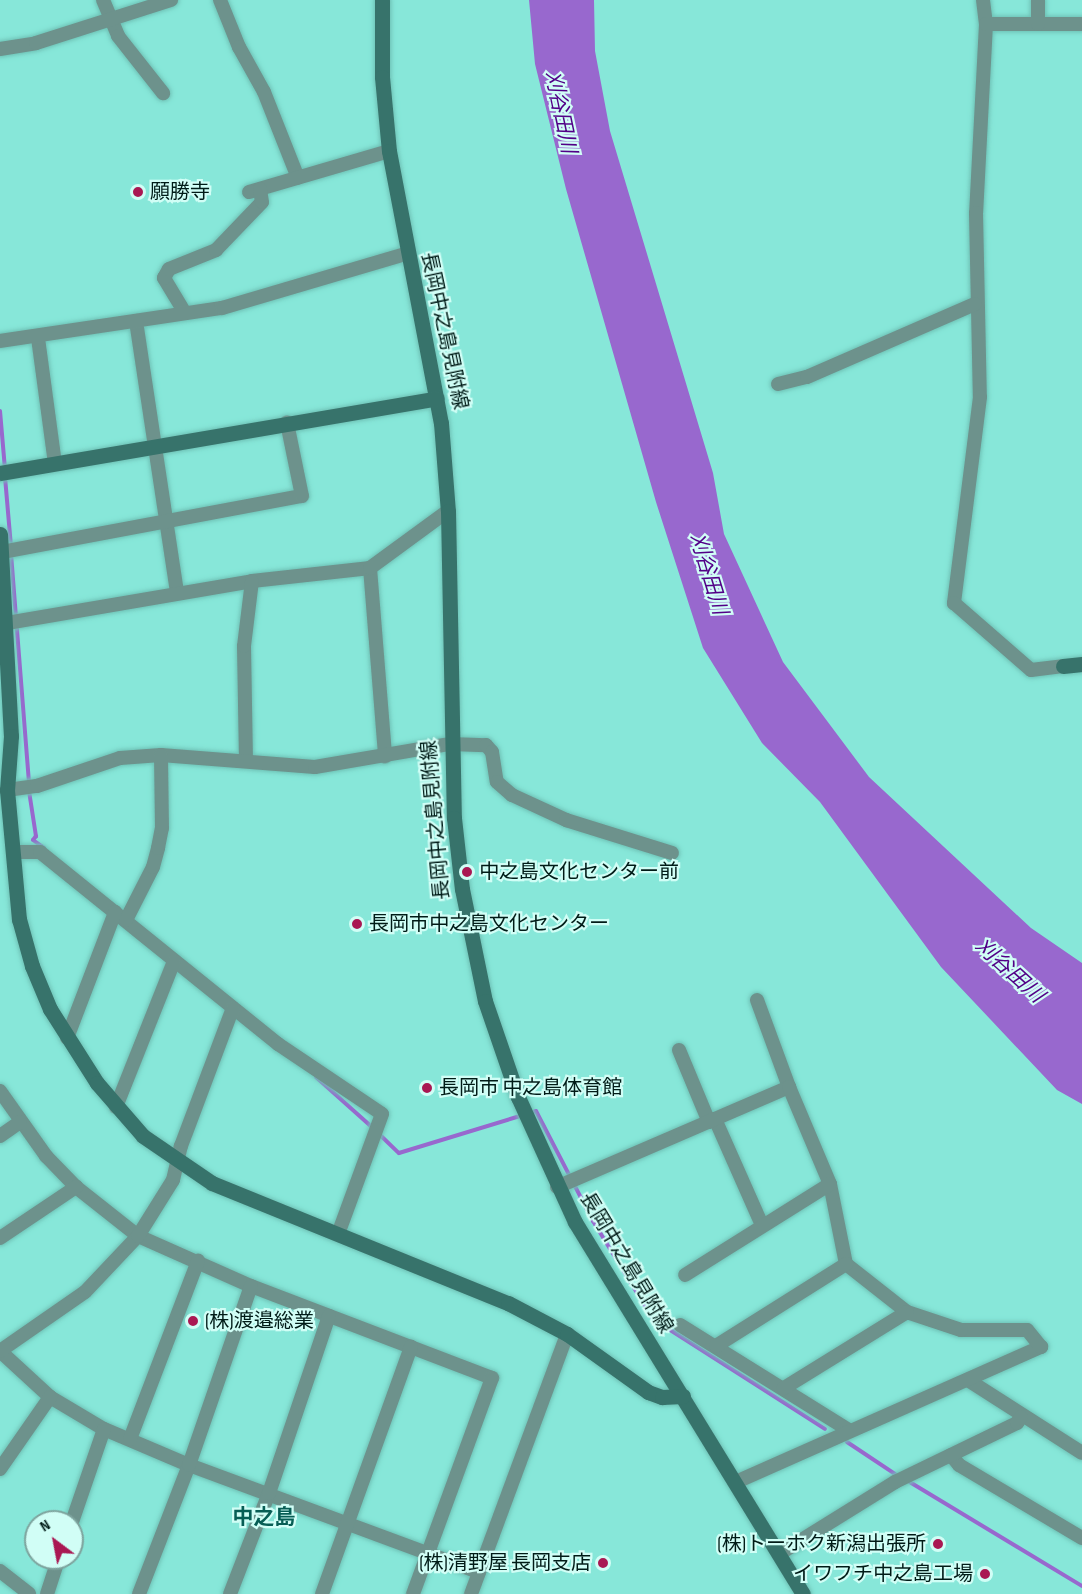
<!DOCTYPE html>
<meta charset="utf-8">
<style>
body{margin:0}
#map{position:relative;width:1082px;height:1594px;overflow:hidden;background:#87e7d9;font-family:"Sofia Sans Condensed","Noto Sans JP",sans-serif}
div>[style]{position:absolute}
.water>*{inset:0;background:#9868ce}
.stream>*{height:4px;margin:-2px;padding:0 2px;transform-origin:2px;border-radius:2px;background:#9868ce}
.roads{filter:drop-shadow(0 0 2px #6fc2b6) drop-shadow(0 0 2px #6fc2b6)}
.street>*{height:14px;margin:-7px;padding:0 7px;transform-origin:7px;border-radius:7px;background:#6d928c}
.secondary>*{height:15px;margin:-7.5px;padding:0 7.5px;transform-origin:7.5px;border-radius:7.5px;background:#37736b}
.dots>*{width:16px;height:16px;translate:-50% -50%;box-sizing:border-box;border:3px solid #d1fef6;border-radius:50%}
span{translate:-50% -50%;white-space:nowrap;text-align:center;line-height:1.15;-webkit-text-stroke:4.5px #d1fef6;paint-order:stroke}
.poi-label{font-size:20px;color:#001b17}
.left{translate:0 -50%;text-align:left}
.right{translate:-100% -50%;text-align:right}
.street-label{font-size:20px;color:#001b17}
.water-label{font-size:21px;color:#520087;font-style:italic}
.neighbourhood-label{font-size:21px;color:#075e55;font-weight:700}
.north{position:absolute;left:24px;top:1510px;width:60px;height:60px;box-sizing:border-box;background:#d1fef6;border:2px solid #7da39d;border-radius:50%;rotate:328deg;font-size:16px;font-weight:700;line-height:24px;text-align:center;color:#001b17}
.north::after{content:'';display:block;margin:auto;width:21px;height:27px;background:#a91853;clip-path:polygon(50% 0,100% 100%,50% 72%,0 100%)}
</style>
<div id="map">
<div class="water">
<i style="clip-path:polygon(529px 0,594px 0,595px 51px,610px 131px,713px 473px,724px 534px,783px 662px,869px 777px,1031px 928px,1082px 963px,1082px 1104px,1057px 1090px,941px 967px,820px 802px,762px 743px,703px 648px,656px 502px,566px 189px,535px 64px)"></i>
</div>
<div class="stream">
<i style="left:0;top:411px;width:58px;rotate:85.1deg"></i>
<i style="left:5px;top:477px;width:70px;rotate:85.1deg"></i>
<i style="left:11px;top:554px;width:230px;rotate:85.5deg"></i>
<i style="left:29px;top:791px;width:46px;rotate:81.2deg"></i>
<i style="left:36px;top:836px;width:5px;rotate:127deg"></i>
<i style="left:33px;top:840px;width:14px;rotate:36deg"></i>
<i style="left:316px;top:1077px;width:76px;rotate:41.8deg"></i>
<i style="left:530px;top:1113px;width:6px;rotate:-18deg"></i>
<i style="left:536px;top:1111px;width:124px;rotate:62.6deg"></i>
<i style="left:593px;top:1221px;width:115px;rotate:58.5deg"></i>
<i style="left:653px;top:1319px;width:204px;rotate:32.6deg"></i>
<i style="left:378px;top:1133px;width:29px;rotate:44deg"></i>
<i style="left:399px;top:1153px;width:130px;rotate:-17deg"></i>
<i style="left:847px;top:1442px;width:58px;rotate:33.7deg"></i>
<i style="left:908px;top:1481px;width:203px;rotate:31.1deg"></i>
</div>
<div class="roads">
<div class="street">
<i style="left:103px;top:0;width:39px;rotate:67deg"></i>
<i style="left:118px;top:36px;width:73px;rotate:51.7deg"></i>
<i style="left:220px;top:0;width:51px;rotate:68deg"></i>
<i style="left:239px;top:47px;width:51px;rotate:60.9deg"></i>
<i style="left:264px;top:92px;width:92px;rotate:68.4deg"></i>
<i style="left:983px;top:0;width:24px;rotate:83deg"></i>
<i style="left:986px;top:24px;width:189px;rotate:93deg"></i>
<i style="left:976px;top:213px;width:184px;rotate:88.8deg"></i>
<i style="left:980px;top:397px;width:208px;rotate:97.2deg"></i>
<i style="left:954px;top:603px;width:102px;rotate:41deg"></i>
<i style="left:1031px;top:670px;width:32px;rotate:-7deg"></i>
<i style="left:986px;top:24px;width:96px"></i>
<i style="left:1038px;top:24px;width:24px;rotate:-90deg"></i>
<i style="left:0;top:49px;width:36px;rotate:-9deg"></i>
<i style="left:36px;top:43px;width:142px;rotate:-17.7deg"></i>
<i style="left:249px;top:192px;width:146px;rotate:-16.3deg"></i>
<i style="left:185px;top:313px;width:41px;rotate:-121deg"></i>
<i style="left:164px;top:278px;width:10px;rotate:-61deg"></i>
<i style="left:169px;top:269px;width:51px;rotate:-22deg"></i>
<i style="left:216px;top:250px;width:66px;rotate:-46.2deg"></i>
<i style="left:262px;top:202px;width:13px;rotate:-99deg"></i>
<i style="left:136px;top:321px;width:275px;rotate:81.4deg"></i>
<i style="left:38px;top:338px;width:126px;rotate:82.3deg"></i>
<i style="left:0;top:341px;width:224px;rotate:-8.5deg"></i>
<i style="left:222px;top:308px;width:192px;rotate:-16.4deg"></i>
<i style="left:778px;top:384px;width:30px;rotate:-14deg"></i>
<i style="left:807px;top:377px;width:183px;rotate:-23.5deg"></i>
<i style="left:2px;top:552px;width:305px;rotate:-10.6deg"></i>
<i style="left:302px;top:496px;width:75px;rotate:-101.6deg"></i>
<i style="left:370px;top:568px;width:189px;rotate:85.4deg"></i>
<i style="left:7px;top:623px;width:249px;rotate:-9.7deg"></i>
<i style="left:252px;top:581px;width:119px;rotate:-6.3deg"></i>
<i style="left:370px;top:568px;width:97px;rotate:-36.2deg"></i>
<i style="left:246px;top:761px;width:115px;rotate:-91deg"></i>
<i style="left:244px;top:646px;width:65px;rotate:-83deg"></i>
<i style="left:7px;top:790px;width:30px;rotate:-8deg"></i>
<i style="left:37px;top:786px;width:88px;rotate:-18.6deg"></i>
<i style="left:120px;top:758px;width:41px;rotate:-4.2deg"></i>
<i style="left:161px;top:755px;width:154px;rotate:4.5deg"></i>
<i style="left:315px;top:767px;width:137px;rotate:-9.7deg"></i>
<i style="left:450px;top:744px;width:36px;rotate:2deg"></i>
<i style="left:486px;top:745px;width:9px;rotate:49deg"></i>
<i style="left:492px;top:752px;width:30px;rotate:81deg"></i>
<i style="left:497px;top:782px;width:20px;rotate:41deg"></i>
<i style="left:512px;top:795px;width:60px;rotate:24.8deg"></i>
<i style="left:566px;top:820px;width:111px;rotate:17.3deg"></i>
<i style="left:13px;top:852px;width:27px"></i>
<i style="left:40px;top:852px;width:306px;rotate:38.9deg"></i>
<i style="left:278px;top:1044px;width:125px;rotate:33.9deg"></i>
<i style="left:382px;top:1114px;width:128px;rotate:110.1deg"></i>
<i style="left:126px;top:920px;width:59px;rotate:-63deg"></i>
<i style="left:153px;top:867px;width:20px;rotate:-75deg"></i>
<i style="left:158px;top:848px;width:20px;rotate:-79deg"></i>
<i style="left:162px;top:828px;width:73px;rotate:-90.8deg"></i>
<i style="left:757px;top:1000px;width:93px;rotate:69.8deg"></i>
<i style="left:67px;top:1038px;width:135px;rotate:-69.1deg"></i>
<i style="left:679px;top:1050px;width:78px;rotate:67.4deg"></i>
<i style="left:0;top:1091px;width:80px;rotate:54.7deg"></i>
<i style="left:46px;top:1156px;width:43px;rotate:45.9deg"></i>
<i style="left:76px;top:1187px;width:79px;rotate:38.3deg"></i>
<i style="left:138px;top:1236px;width:124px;rotate:23.9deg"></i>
<i style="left:251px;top:1286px;width:258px;rotate:20.9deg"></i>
<i style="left:492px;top:1378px;width:230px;rotate:110.1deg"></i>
<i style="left:116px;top:1107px;width:157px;rotate:-68.3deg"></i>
<i style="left:715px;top:1119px;width:116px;rotate:66.1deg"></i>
<i style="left:0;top:1136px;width:24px;rotate:-35deg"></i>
<i style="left:830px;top:1184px;width:82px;rotate:78.7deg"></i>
<i style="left:846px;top:1264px;width:78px;rotate:38.2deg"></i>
<i style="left:557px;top:1187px;width:253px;rotate:-23.3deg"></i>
<i style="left:789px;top:1087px;width:105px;rotate:67.1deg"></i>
<i style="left:830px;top:1184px;width:171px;rotate:147.9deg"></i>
<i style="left:0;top:1238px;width:92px;rotate:-33.9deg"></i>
<i style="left:680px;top:1325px;width:200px;rotate:31.9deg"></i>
<i style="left:716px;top:1346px;width:154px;rotate:-32.2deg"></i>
<i style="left:0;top:1351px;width:68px;rotate:42.6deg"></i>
<i style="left:50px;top:1397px;width:63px;rotate:30.7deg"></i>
<i style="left:104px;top:1429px;width:92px;rotate:23deg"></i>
<i style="left:189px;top:1465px;width:309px;rotate:20.3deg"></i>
<i style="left:0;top:1351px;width:103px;rotate:-34.8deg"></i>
<i style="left:85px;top:1292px;width:77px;rotate:-46.6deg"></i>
<i style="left:138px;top:1236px;width:66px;rotate:-58deg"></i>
<i style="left:173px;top:1180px;width:35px;rotate:-77deg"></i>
<i style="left:181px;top:1146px;width:147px;rotate:-69.4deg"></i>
<i style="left:968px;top:1380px;width:135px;rotate:32.6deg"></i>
<i style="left:130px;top:1439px;width:191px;rotate:-69.1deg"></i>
<i style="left:951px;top:1455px;width:13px;rotate:51deg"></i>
<i style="left:959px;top:1465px;width:143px;rotate:30.7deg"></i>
<i style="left:0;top:1469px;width:88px;rotate:-55.2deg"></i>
<i style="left:736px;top:1482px;width:334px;rotate:-23.9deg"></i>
<i style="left:1041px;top:1347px;width:22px;rotate:-129deg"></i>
<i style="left:1027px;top:1330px;width:66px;rotate:180deg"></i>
<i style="left:961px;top:1330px;width:57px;rotate:-161.6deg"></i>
<i style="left:907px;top:1312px;width:145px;rotate:148.3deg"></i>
<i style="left:72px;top:1522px;width:98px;rotate:-71deg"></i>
<i style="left:779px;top:1554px;width:137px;rotate:-31.8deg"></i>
<i style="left:895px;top:1482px;width:136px;rotate:-25.8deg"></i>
<i style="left:1017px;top:1423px;width:7px;rotate:-56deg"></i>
<i style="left:0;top:1571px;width:37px;rotate:38deg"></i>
<i style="left:47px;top:1594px;width:38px;rotate:-72deg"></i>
<i style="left:139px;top:1594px;width:138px;rotate:-68.8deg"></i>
<i style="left:189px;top:1465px;width:189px;rotate:-70.9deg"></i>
<i style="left:230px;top:1594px;width:108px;rotate:-68.9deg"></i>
<i style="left:269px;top:1493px;width:187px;rotate:-71.3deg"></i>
<i style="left:322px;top:1594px;width:263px;rotate:-70.2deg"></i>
<i style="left:471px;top:1594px;width:277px;rotate:-69.7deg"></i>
</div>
<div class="secondary">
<i style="left:382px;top:0;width:77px;rotate:90deg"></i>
<i style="left:382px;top:77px;width:74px;rotate:84.6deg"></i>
<i style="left:389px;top:151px;width:277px;rotate:79.2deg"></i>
<i style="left:441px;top:423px;width:88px;rotate:85.5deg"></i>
<i style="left:448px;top:511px;width:307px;rotate:88.9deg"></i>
<i style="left:454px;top:818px;width:71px;rotate:83.6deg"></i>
<i style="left:462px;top:889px;width:114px;rotate:78.4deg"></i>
<i style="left:485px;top:1001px;width:102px;rotate:71deg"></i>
<i style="left:518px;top:1097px;width:137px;rotate:65.5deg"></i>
<i style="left:575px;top:1222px;width:436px;rotate:58.5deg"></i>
<i style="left:0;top:473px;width:443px;rotate:-9.7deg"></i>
<i style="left:0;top:534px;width:202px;rotate:86.9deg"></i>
<i style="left:11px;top:736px;width:54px;rotate:94.2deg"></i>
<i style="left:7px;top:790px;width:130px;rotate:84.7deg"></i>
<i style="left:19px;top:919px;width:49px;rotate:74.5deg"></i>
<i style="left:32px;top:966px;width:47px;rotate:67.3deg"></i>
<i style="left:50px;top:1009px;width:88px;rotate:57.6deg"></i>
<i style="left:97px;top:1083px;width:70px;rotate:49deg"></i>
<i style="left:143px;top:1136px;width:83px;rotate:34.3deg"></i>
<i style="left:212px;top:1183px;width:319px;rotate:22.1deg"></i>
<i style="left:508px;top:1303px;width:67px;rotate:27.7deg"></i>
<i style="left:567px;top:1334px;width:100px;rotate:35.6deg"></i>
<i style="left:648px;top:1392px;width:15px;rotate:20deg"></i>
<i style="left:662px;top:1397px;width:21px;rotate:-3deg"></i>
<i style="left:1063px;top:666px;width:19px;rotate:-6deg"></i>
</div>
</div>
<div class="dots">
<i style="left:138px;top:192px;background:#a91853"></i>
<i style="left:467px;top:872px;background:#a91853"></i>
<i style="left:357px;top:924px;background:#a91853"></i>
<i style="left:427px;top:1088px;background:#a91853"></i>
<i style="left:193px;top:1321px;background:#a91853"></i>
<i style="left:938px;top:1544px;background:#a91853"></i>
<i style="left:603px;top:1563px;background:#a91853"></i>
<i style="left:985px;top:1574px;background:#a91853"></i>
</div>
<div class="poi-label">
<span class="left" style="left:150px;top:192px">願勝寺</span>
<span class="left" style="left:479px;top:872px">中之島文化センター前</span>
<span class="left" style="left:369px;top:924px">長岡市中之島文化センター</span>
<span class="left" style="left:439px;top:1088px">長岡市 中之島体育館</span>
<span class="left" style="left:205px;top:1321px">(株)渡邉総業</span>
<span class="right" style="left:926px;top:1544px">(株)トーホク新潟出張所</span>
<span class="right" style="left:591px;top:1563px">(株)清野屋 長岡支店</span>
<span class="right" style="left:973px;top:1574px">イワフチ中之島工場</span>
</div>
<div class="street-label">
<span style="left:444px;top:331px;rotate:78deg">長岡中之島見附線</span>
<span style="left:436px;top:820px;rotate:-95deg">長岡中之島見附線</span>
<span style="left:626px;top:1263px;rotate:59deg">長岡中之島見附線</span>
</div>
<div class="water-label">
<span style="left:560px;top:112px;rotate:78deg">刈谷田川</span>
<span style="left:708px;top:574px;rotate:73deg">刈谷田川</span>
<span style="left:1009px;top:971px;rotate:42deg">刈谷田川</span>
</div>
<div class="neighbourhood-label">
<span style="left:264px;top:1518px">中之島</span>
</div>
<div class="north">N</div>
</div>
